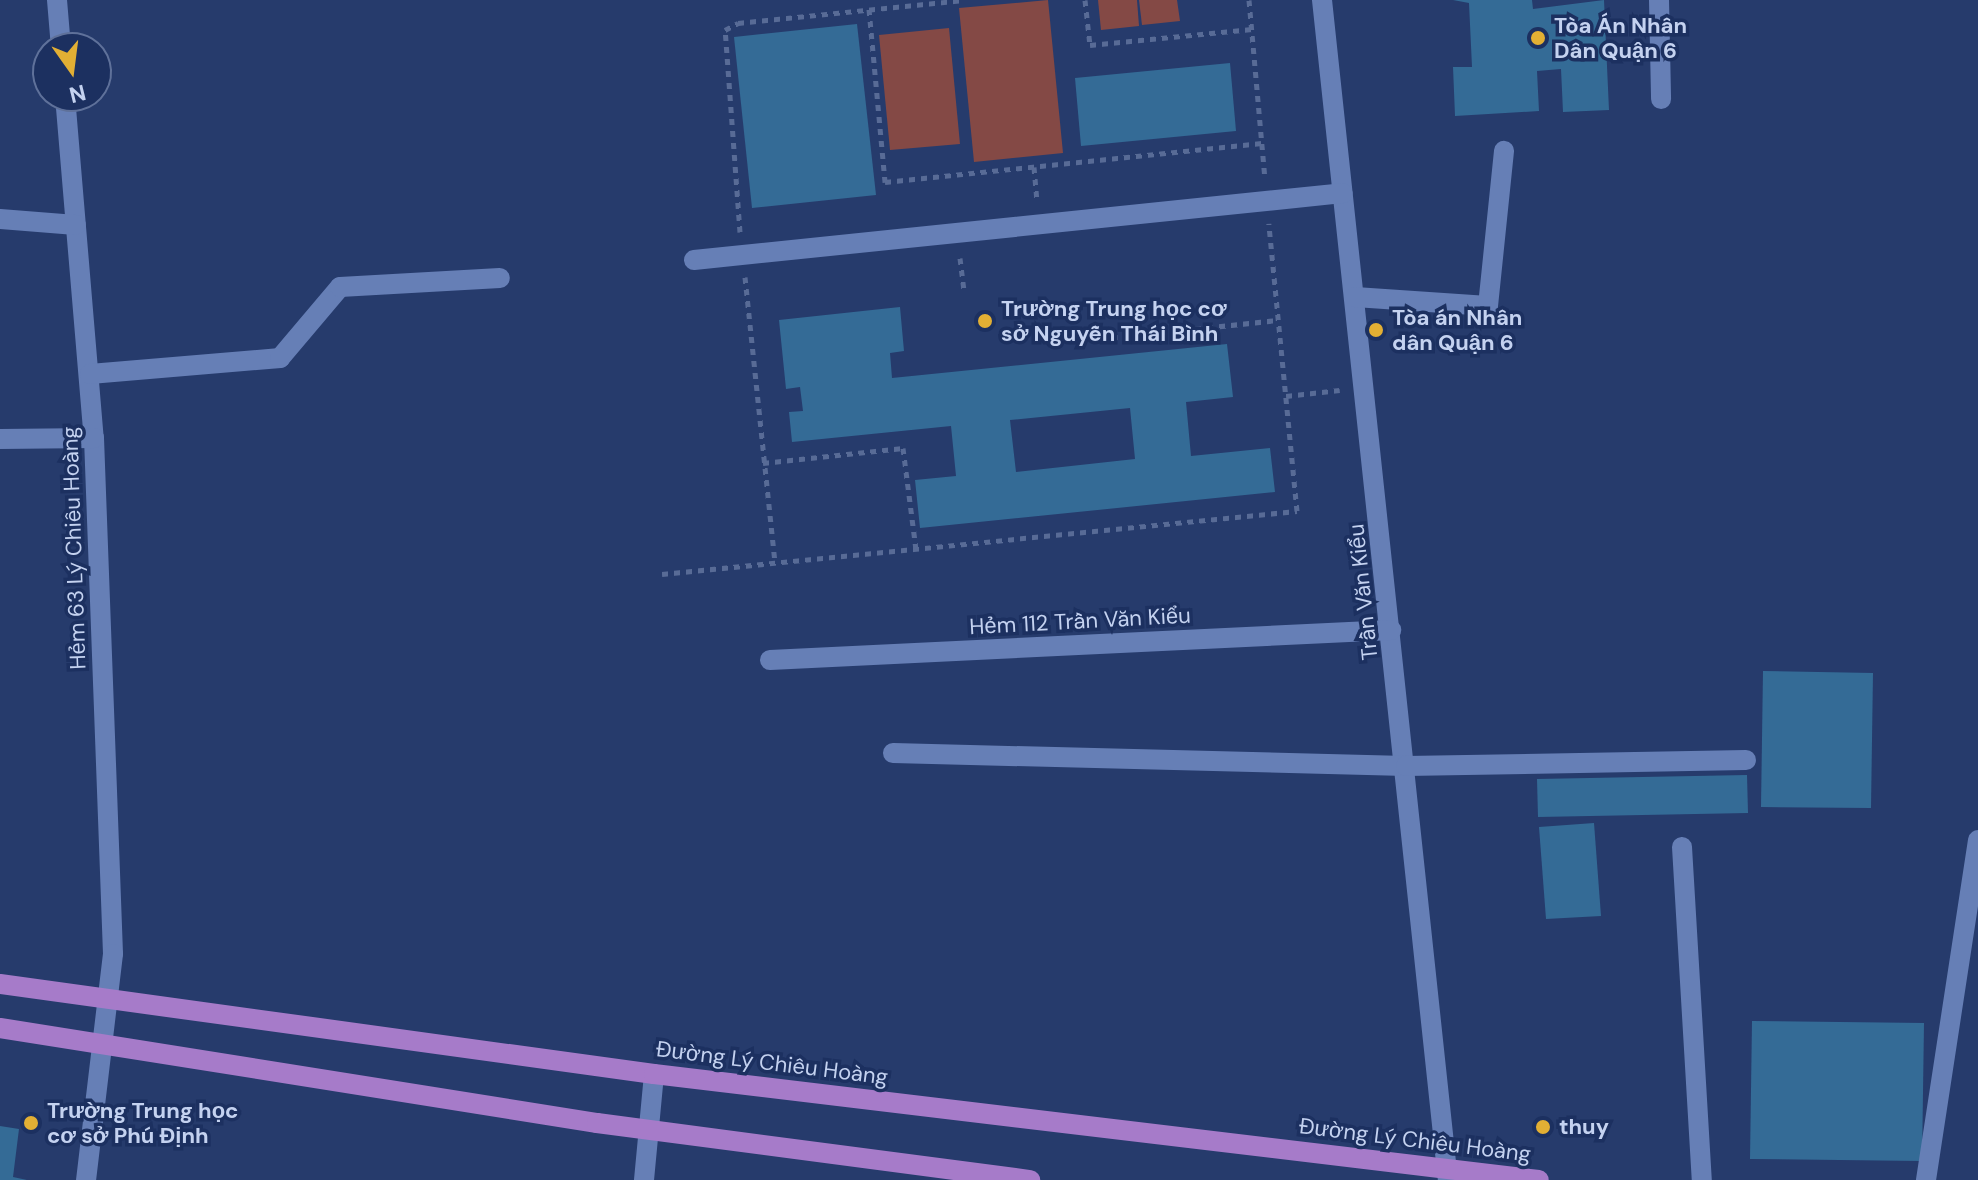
<!DOCTYPE html>
<meta charset="utf-8">
<style>
body{margin:0}
#map{position:relative;width:1978px;height:1180px;overflow:hidden;background:#263b6c;font-family:"DM Sans",sans-serif}
div>[style]{position:absolute}
.green>*{inset:0;background:#844945}
.building>*{inset:0;background:#346b96}
.path>*{height:5px;margin-top:-2.5px;transform-origin:0;background:repeating-linear-gradient(90deg,#586b96 0 6px,transparent 0 12px)}
.minor>*{height:20px;margin:-10px;padding:0 10px;transform-origin:10px;border-radius:10px;background:#667fb6}
.major>*{height:20px;margin:-10px;padding:0 10px;transform-origin:10px;border-radius:10px;background:#a67bc9}
.dots>*{width:22px;height:22px;translate:-50% -50%;box-sizing:border-box;border:4px solid #1c3060;border-radius:50%}
span{translate:-50% -50%;white-space:nowrap;text-align:center;line-height:1.15;-webkit-text-stroke:7px #1c3060;paint-order:stroke}
.poi-label{font-size:22px;color:#c4d2f0;font-weight:700}
.left{translate:0 -50%;text-align:left}
.street-label{font-size:22px;color:#c4d2f0}
.north{position:absolute;left:32px;top:32px;width:80px;height:80px;box-sizing:border-box;background:#1c3060;border:2px solid #5f719a;border-radius:50%;rotate:166deg;font-size:22px;font-weight:700;line-height:32px;text-align:center;color:#c4d2f0}
.north::after{content:'';display:block;margin:auto;width:28px;height:36px;background:#e2af34;clip-path:polygon(50% 0,100% 100%,50% 72%,0 100%)}
</style>
<div id="map">
<div class="green">
<i style="clip-path:polygon(1048px 0,1063px 153px,974px 162px,959px 8px)"></i>
<i style="clip-path:polygon(1098px 0,1137px 0,1139px 26px,1101px 30px)"></i>
<i style="clip-path:polygon(1139px 0,1177px 0,1180px 21px,1142px 25px)"></i>
<i style="clip-path:polygon(949px 28px,960px 144px,890px 150px,879px 35px)"></i>
</div>
<div class="building">
<i style="clip-path:polygon(1453px 0,1532px 0,1533px 9px,1604px 0,1609px 110px,1563px 112px,1561px 69px,1537px 71px,1539px 111px,1455px 116px,1453px 67px,1472px 67px,1469px 3px)"></i>
<i style="clip-path:polygon(857px 24px,876px 195px,752px 208px,734px 37px)"></i>
<i style="clip-path:polygon(1230px 63px,1236px 131px,1081px 146px,1075px 78px)"></i>
<i style="clip-path:polygon(evenodd,900px 307px,904px 351px,890px 353px,892px 378px,1227px 344px,1233px 397px,1186px 402px,1191px 456px,1270px 448px,1275px 492px,920px 528px,915px 480px,956px 476px,951px 426px,792px 442px,789px 412px,803px 411px,800px 387px,786px 389px,779px 320px,900px 307px,1130px 408px,1135px 459px,1016px 472px,1010px 420px,1130px 408px)"></i>
<i style="clip-path:polygon(1763px 671px,1873px 673px,1871px 808px,1761px 807px)"></i>
<i style="clip-path:polygon(1747px 775px,1748px 813px,1538px 817px,1537px 779px)"></i>
<i style="clip-path:polygon(1594px 823px,1601px 916px,1546px 919px,1539px 827px)"></i>
<i style="clip-path:polygon(1752px 1021px,1924px 1023px,1922px 1161px,1750px 1159px)"></i>
<i style="clip-path:polygon(0 1126px,19px 1129px,13px 1177px,27px 1180px,0 1180px)"></i>
</div>
<div class="path">
<i style="left:1085px;top:0;width:45px;rotate:83.7deg"></i>
<i style="left:1090px;top:45px;width:163px;rotate:-5.6deg"></i>
<i style="left:1249px;top:0;width:179px;rotate:84.9deg"></i>
<i style="left:869px;top:9px;width:174px;rotate:84.7deg"></i>
<i style="left:885px;top:182px;width:379px;rotate:-5.9deg"></i>
<i style="left:1034px;top:167px;width:32px;rotate:85deg"></i>
<i style="left:740px;top:232px;width:203px;rotate:-94.2deg"></i>
<i style="left:725px;top:30px;width:15px;rotate:-28deg"></i>
<i style="left:738px;top:23px;width:227px;rotate:-5.8deg"></i>
<i style="left:960px;top:258px;width:32px;rotate:83deg"></i>
<i style="left:745px;top:277px;width:288px;rotate:84deg"></i>
<i style="left:1100px;top:339px;width:179px;rotate:-6.1deg"></i>
<i style="left:1286px;top:396px;width:54px;rotate:-6.3deg"></i>
<i style="left:763px;top:463px;width:141px;rotate:-6.1deg"></i>
<i style="left:903px;top:448px;width:102px;rotate:82.7deg"></i>
<i style="left:662px;top:574px;width:638px;rotate:-5.67deg"></i>
<i style="left:1297px;top:511px;width:289px;rotate:-95.6deg"></i>
</div>
<div class="minor">
<i style="left:57px;top:0;width:48px;rotate:85.2deg"></i>
<i style="left:1322px;top:0;width:1187px;rotate:83.91deg"></i>
<i style="left:1659px;top:0;width:99px;rotate:88.8deg"></i>
<i style="left:65px;top:96px;width:343px;rotate:85.2deg"></i>
<i style="left:94px;top:438px;width:516px;rotate:87.89deg"></i>
<i style="left:113px;top:954px;width:228px;rotate:96.8deg"></i>
<i style="left:0;top:219px;width:76px;rotate:4.5deg"></i>
<i style="left:694px;top:260px;width:652px;rotate:-5.89deg"></i>
<i style="left:1355px;top:297px;width:133px;rotate:3.9deg"></i>
<i style="left:1488px;top:306px;width:156px;rotate:-84.1deg"></i>
<i style="left:90px;top:374px;width:191px;rotate:-4.8deg"></i>
<i style="left:280px;top:358px;width:93px;rotate:-49.8deg"></i>
<i style="left:340px;top:287px;width:160px;rotate:-3.2deg"></i>
<i style="left:0;top:439px;width:94px;rotate:-0.6deg"></i>
<i style="left:770px;top:660px;width:622px;rotate:-2.77deg"></i>
<i style="left:893px;top:753px;width:513px;rotate:1.45deg"></i>
<i style="left:1406px;top:766px;width:340px;rotate:-1deg"></i>
<i style="left:1682px;top:847px;width:334px;rotate:86.6deg"></i>
<i style="left:644px;top:1180px;width:106px;rotate:-84.6deg"></i>
<i style="left:1926px;top:1180px;width:344px;rotate:-81.3deg"></i>
</div>
<div class="major">
<i style="left:0;top:984px;width:660px;rotate:7.84deg"></i>
<i style="left:654px;top:1074px;width:891px;rotate:6.83deg"></i>
<i style="left:0;top:1028px;width:605px;rotate:9.04deg"></i>
<i style="left:597px;top:1123px;width:437px;rotate:7.5deg"></i>
</div>
<div class="dots">
<i style="left:1538px;top:38px;background:#e2af34"></i>
<i style="left:985px;top:321px;background:#e2af34"></i>
<i style="left:1376px;top:330px;background:#e2af34"></i>
<i style="left:31px;top:1123px;background:#e2af34"></i>
<i style="left:1543px;top:1127px;background:#e2af34"></i>
</div>
<div class="poi-label">
<span class="left" style="left:1554px;top:38px">Tòa Án Nhân<br>Dân Quận 6</span>
<span class="left" style="left:1001px;top:321px">Trường Trung học cơ<br>sở Nguyễn Thái Bình</span>
<span class="left" style="left:1392px;top:330px">Tòa án Nhân<br>dân Quận 6</span>
<span class="left" style="left:47px;top:1123px">Trường Trung học<br>cơ sở Phú Định</span>
<span class="left" style="left:1559px;top:1127px">thuy</span>
</div>
<div class="street-label">
<span style="left:74px;top:548px;rotate:-92deg">Hẻm 63 Lý Chiêu Hoàng</span>
<span style="left:1363px;top:592px;rotate:-96deg">Trần Văn Kiểu</span>
<span style="left:1080px;top:621px;rotate:-3deg">Hẻm 112 Trần Văn Kiểu</span>
<span style="left:772px;top:1063px;rotate:7deg">Đường Lý Chiêu Hoàng</span>
<span style="left:1415px;top:1140px;rotate:7deg">Đường Lý Chiêu Hoàng</span>
</div>
<div class="north">N</div>
</div>
